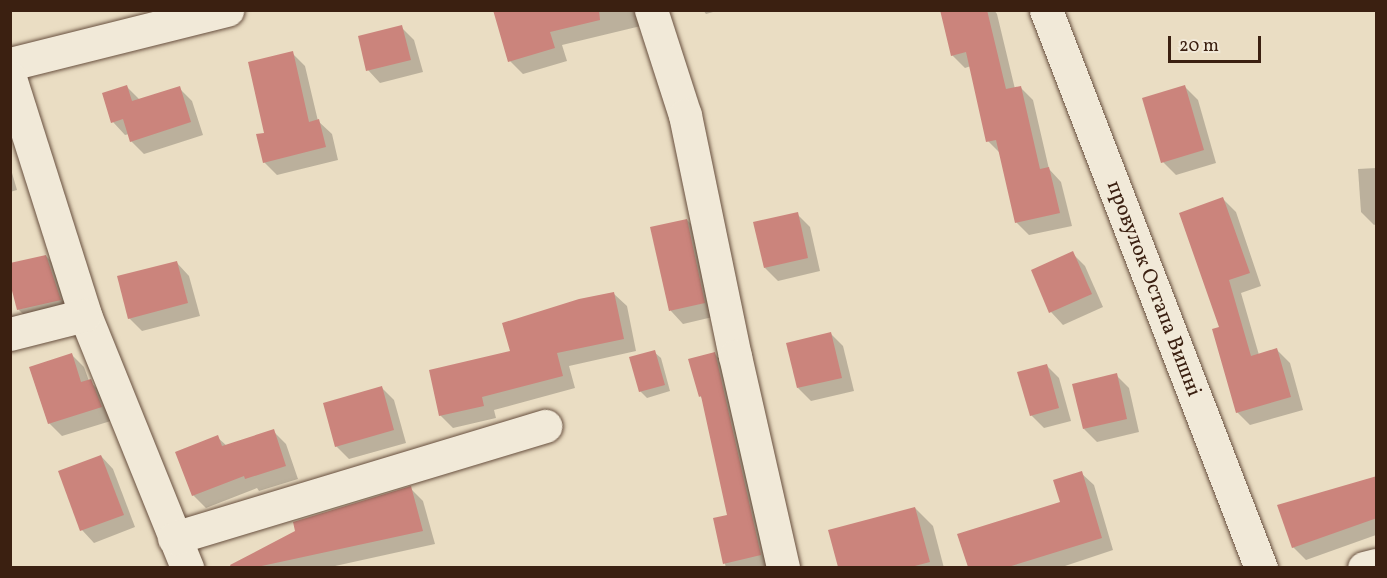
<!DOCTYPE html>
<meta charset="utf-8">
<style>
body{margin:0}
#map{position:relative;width:1387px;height:578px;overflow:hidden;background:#eaddc3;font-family:Vollkorn,serif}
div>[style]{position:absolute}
.shadow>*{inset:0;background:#0003}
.building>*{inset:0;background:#cb847c}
.roads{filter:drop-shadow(0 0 2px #674f3e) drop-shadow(0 0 2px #674f3e)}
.minor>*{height:33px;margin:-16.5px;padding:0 16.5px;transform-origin:16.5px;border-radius:16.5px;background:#f1e9d8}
span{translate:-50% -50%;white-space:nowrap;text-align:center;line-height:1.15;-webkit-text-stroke:5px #f1e9d8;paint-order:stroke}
.street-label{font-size:21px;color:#3b2011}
.frame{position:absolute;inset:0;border:12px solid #3b2011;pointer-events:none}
.scale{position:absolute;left:1168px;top:36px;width:93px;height:27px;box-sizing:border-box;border:3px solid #3b2011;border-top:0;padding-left:8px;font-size:18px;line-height:21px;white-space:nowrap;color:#3b2011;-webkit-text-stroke:4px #f1e9d8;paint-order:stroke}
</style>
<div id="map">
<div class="shadow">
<i style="clip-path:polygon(496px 10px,641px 10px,645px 25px,562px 45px,567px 61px,523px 74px,510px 61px)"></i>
<i style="clip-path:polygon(703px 10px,720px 10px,706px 14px)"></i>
<i style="clip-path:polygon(994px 10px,997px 14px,1015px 89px,1020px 87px,1033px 100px,1049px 169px,1061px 182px,1072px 226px,1029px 235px,1016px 222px,1001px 154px,988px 141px,971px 66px,965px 68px,952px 55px,942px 11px)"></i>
<i style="clip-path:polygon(401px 27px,414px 40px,423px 72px,380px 83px,368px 70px)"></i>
<i style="clip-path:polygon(292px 53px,305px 66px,318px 121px,332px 134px,338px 160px,277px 175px,264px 162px,266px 134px)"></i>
<i style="clip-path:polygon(127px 87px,140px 100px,179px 88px,192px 101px,203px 135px,144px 154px,131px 141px,129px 134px,125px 135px,113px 122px)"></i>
<i style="clip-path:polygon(1185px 87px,1198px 100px,1216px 163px,1176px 175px,1163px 162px)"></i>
<i style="clip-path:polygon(10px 166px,17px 190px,10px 192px)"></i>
<i style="clip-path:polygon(1376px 168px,1376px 224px,1374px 225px,1361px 212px,1358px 169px)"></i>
<i style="clip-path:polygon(1223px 199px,1236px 212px,1261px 286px,1241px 293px,1259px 355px,1277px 350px,1290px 363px,1303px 410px,1250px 425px,1237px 412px,1221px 328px)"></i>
<i style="clip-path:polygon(797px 214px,810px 227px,820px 271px,778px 281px,765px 268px)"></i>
<i style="clip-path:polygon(687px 220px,700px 233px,717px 316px,683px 324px,671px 311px,652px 228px)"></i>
<i style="clip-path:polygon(1072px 253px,1085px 266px,1103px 307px,1063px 325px,1051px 312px)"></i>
<i style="clip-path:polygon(46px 256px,59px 269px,72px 312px,31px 322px,18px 309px)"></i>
<i style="clip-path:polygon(177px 263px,189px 276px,200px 316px,142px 331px,129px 318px)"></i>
<i style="clip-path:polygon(614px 294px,627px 306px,636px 351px,569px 366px,575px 388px,494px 410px,496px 418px,453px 428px,440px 415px,512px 352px)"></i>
<i style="clip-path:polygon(831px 334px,843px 346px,854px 391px,811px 401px,798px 388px)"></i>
<i style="clip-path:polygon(654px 352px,661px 358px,670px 391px,647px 398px,640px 391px)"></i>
<i style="clip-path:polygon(71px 354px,84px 367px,89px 381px,103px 394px,114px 420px,62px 436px,49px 423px)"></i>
<i style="clip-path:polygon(715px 354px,727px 367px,773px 568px,726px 568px,714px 519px,728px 516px,704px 400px,700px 396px)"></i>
<i style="clip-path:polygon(1047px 366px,1059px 378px,1071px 421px,1044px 428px,1031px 415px)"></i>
<i style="clip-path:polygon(1116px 375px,1129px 388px,1139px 432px,1097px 442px,1084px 429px)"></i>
<i style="clip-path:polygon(381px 387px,394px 400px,406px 443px,349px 459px,336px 446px)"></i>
<i style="clip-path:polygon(273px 431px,286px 444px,298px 479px,259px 491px,257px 488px,206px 508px,193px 495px,217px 437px,227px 446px)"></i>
<i style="clip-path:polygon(101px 456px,113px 469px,135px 527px,94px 543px,82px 530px)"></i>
<i style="clip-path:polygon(1081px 473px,1094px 485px,1113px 550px,1059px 568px,969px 568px,959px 535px,1061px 503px)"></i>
<i style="clip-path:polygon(1376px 477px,1376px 535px,1306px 560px,1293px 547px,1279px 506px)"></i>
<i style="clip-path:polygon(410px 488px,423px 501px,435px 544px,326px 568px,230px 568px,297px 532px)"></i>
<i style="clip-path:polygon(915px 508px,933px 526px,944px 568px,839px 568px,830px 531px)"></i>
</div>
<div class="building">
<i style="clip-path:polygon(493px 10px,599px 10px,600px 20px,550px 32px,555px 48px,508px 62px)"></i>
<i style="clip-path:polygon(940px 10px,987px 10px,1006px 89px,1021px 86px,1040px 169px,1049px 167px,1060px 213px,1015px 223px,996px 140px,986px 142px,966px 52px,951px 56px)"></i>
<i style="clip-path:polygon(402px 25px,411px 60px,366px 71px,358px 36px)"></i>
<i style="clip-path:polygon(293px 51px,309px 122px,319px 119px,326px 147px,263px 163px,256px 134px,264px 133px,248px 62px)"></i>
<i style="clip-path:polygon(127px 85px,132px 101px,180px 86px,191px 122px,130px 142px,123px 119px,111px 123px,102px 93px)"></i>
<i style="clip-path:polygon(1185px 85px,1204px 150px,1161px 163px,1142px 98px)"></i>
<i style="clip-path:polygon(1223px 197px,1250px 273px,1229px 280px,1251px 356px,1277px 348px,1291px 397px,1236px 413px,1212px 329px,1219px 327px,1179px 213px)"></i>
<i style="clip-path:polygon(798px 212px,808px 258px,764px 268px,753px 222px)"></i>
<i style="clip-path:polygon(687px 219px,705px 303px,669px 311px,650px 227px)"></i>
<i style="clip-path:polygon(1073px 251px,1092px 294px,1049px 313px,1031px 270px)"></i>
<i style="clip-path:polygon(46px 255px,61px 300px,17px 310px,10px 283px,10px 263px)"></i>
<i style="clip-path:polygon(177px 261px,188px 303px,128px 319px,117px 276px)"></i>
<i style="clip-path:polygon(614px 292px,624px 339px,557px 353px,563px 376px,482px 397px,484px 406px,439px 416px,429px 370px,510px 351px,502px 323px,579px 299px)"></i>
<i style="clip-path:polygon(831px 332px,842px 378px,797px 388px,786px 343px)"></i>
<i style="clip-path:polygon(655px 350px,665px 385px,639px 392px,629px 357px)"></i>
<i style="clip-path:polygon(715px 352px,761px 555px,723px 564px,713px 518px,727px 515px,701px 396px,699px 397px,688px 359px)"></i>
<i style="clip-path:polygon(72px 353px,81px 382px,91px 379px,102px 407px,48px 424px,29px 367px)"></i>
<i style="clip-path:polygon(1047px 364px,1059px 408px,1030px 416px,1017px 372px)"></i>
<i style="clip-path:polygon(1117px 373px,1127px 419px,1083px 429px,1072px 384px)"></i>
<i style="clip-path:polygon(382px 386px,394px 430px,335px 447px,323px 403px)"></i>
<i style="clip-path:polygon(274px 429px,286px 466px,245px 479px,244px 476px,192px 496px,175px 452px,218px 435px,222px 446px)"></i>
<i style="clip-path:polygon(101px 455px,124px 515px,80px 531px,58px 471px)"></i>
<i style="clip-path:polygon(1082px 471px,1102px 538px,1008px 567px,968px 567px,957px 534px,1060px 502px,1053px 480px)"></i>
<i style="clip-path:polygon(1377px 476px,1377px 518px,1292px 548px,1277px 505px)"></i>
<i style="clip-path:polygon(411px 486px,423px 531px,257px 567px,231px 567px,230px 565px,295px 531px,293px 522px)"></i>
<i style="clip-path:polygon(915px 507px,930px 562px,911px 567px,838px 567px,828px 530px)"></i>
</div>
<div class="roads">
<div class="minor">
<i style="left:651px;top:10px;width:110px;rotate:72.1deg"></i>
<i style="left:685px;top:115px;width:246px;rotate:78.3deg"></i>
<i style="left:735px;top:356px;width:217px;rotate:77.2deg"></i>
<i style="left:1046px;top:10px;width:598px;rotate:68.93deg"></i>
<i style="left:10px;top:64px;width:224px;rotate:-14deg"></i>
<i style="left:10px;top:78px;width:249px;rotate:72.4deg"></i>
<i style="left:85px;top:315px;width:273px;rotate:68deg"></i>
<i style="left:10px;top:334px;width:77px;rotate:-14.2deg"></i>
<i style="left:174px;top:538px;width:388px;rotate:-16.8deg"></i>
<i style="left:1364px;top:568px;width:12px;rotate:-14deg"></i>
</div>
</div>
<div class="street-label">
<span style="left:1153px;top:289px;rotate:69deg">провулок Остапа Вишні</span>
</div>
<div class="frame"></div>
<div class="scale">20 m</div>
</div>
